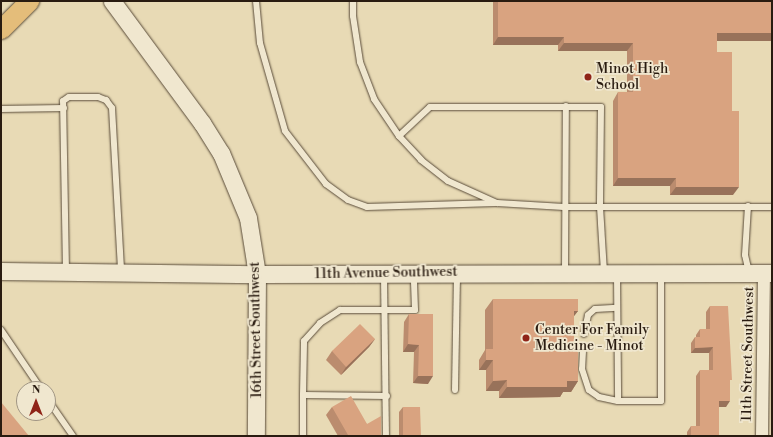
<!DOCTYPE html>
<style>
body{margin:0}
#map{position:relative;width:773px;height:437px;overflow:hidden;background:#e8dab5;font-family:"Libre Bodoni",serif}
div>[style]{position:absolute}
.roads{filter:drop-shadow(0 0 1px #594b39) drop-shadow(0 0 1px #594b39)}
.lane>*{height:6px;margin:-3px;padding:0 3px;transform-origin:3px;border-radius:3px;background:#f0e7cf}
.street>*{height:12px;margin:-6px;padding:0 6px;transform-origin:6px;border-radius:6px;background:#f0e7cf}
.secondary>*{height:17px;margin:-8.5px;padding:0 8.5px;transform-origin:8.5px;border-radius:8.5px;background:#f0e7cf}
.primary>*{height:19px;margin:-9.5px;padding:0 9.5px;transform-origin:9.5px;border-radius:9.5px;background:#e4bd7a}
.wall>*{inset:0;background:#bb8c6e}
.shaded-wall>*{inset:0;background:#98725a}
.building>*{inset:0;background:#d9a380}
.dots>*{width:11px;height:11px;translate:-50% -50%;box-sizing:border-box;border:2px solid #f0e7cf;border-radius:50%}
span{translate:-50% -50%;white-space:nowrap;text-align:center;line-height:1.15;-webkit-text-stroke:3.5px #f0e7cf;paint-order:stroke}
.poi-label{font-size:14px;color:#291b10}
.left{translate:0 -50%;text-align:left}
.street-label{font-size:14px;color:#291b10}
.frame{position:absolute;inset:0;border:2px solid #291b10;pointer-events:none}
.north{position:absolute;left:16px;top:381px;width:40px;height:40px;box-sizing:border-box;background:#f0e7cf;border:1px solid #a09583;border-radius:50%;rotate:0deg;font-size:11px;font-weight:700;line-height:16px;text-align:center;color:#291b10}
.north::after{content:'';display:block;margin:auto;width:14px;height:18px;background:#8f2418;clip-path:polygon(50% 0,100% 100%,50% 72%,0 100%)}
</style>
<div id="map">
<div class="roads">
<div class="lane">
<i style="left:256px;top:1px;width:42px;rotate:84.6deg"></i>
<i style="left:260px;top:43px;width:91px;rotate:74.1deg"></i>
<i style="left:285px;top:131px;width:67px;rotate:52.3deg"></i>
<i style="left:326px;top:184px;width:27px;rotate:36deg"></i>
<i style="left:348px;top:200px;width:20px;rotate:20deg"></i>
<i style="left:367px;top:207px;width:128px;rotate:-1.8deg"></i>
<i style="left:353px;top:1px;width:15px;rotate:90deg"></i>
<i style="left:353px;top:16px;width:47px;rotate:81.3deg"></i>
<i style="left:360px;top:62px;width:40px;rotate:69deg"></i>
<i style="left:374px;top:99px;width:45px;rotate:56deg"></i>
<i style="left:399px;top:136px;width:33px;rotate:47deg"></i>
<i style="left:421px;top:160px;width:34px;rotate:38deg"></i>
<i style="left:448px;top:181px;width:54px;rotate:24.2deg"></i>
<i style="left:497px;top:203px;width:67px;rotate:3.4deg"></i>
<i style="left:564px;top:207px;width:208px"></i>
<i style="left:1px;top:109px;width:63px;rotate:-0.9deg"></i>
<i style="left:399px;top:136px;width:42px;rotate:-43.1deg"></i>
<i style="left:430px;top:107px;width:171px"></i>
<i style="left:601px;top:107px;width:100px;rotate:90.6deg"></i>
<i style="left:600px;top:207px;width:65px;rotate:86.5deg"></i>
<i style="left:748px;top:206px;width:49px;rotate:93.5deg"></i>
<i style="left:745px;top:255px;width:17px;rotate:77deg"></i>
<i style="left:66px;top:271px;width:170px;rotate:-91deg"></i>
<i style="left:63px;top:101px;width:7px;rotate:-34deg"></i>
<i style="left:69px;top:97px;width:29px"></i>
<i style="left:98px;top:97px;width:9px;rotate:21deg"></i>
<i style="left:106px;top:100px;width:10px;rotate:53deg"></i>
<i style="left:112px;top:108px;width:163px;rotate:86.8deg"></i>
<i style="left:565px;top:272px;width:166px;rotate:-89.7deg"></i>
<i style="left:617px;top:274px;width:127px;rotate:89.5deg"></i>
<i style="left:618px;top:401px;width:43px"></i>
<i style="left:661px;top:401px;width:127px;rotate:-90deg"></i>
<i style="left:384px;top:275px;width:161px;rotate:89.3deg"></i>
<i style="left:1px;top:330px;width:71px;rotate:55.9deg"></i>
<i style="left:584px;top:334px;width:19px;rotate:-78deg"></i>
<i style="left:588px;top:315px;width:9px;rotate:-41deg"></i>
<i style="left:595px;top:309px;width:22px;rotate:-3deg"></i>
<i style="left:583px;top:351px;width:18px;rotate:93deg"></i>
<i style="left:582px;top:369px;width:22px;rotate:72deg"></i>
<i style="left:589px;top:390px;width:12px;rotate:35deg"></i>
<i style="left:599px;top:397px;width:19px;rotate:12deg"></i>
<i style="left:455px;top:390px;width:114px;rotate:-89deg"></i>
<i style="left:303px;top:395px;width:54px;rotate:-88.9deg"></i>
<i style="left:304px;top:341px;width:24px;rotate:-48deg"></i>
<i style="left:320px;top:323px;width:24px;rotate:-33deg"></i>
<i style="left:340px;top:310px;width:75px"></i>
<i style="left:415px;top:310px;width:36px;rotate:-92deg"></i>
<i style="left:48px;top:400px;width:44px;rotate:55.2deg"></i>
<i style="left:303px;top:436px;width:41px;rotate:-90deg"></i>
<i style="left:303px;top:395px;width:84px;rotate:0.7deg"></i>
</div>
<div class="street">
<i style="left:762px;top:436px;width:163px;rotate:-89.3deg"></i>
</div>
<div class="secondary">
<i style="left:112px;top:1px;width:152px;rotate:53.6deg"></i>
<i style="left:202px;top:123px;width:36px;rotate:58deg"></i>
<i style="left:221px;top:153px;width:70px;rotate:67.4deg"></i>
<i style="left:248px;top:218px;width:57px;rotate:80.9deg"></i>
<i style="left:257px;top:274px;width:162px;rotate:90.4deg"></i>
<i style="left:1px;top:271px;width:256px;rotate:0.7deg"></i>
<i style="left:257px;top:274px;width:515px;rotate:-0.11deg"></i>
</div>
<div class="primary">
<i style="left:1px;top:29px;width:40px;rotate:-45deg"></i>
</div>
</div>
<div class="wall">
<i style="clip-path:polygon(493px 1px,772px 1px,772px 41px,717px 41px,717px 52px,732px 111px,733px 195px,670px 195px,670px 186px,613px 186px,613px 101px,618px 92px,627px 92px,627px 51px,558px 51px,558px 45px,493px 45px)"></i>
<i style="clip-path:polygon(493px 299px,578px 311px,574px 316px,574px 343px,578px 381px,571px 392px,563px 392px,560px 397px,499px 398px,499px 391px,486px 391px,486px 370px,479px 370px,479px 360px,485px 350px,485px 310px)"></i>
<i style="clip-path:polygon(710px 306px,730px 383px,726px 407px,719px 407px,719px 436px,687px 436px,687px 432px,691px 426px,696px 426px,696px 376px,700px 370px,709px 370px,709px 353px,691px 353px,691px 343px,695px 337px,696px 337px,696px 335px,700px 329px,706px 329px,706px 312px)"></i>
<i style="clip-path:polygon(409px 314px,433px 314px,428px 384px,413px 383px,414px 352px,403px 352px,404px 322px)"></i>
<i style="clip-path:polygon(375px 339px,369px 347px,341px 375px,326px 360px,332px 351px)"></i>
<i style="clip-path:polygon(332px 407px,367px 424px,381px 436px,338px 436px,326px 415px)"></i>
<i style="clip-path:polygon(403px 407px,421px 436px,399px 436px,399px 412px)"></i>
</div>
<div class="shaded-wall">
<i style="clip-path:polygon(717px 33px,772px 33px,772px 41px,712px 41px)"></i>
<i style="clip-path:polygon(498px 37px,564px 37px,558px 45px,493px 45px)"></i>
<i style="clip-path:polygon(564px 43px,633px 43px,627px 51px,558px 51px)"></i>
<i style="clip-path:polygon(618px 178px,676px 178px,670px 186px,613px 186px)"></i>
<i style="clip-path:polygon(676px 187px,739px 187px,733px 195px,670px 195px)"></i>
<i style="clip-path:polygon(574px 311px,578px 311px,570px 321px)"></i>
<i style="clip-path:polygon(375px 339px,369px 347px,341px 375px,346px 367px)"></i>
<i style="clip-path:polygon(408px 344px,419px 345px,414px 352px,403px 352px)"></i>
<i style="clip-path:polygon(713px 347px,709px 353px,691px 353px,695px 348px)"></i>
<i style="clip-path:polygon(486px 360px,493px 360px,486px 370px,479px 370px)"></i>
<i style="clip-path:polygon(418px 376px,433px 376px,428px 384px,413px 383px)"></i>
<i style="clip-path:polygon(507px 380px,499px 391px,486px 391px,493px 381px)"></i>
<i style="clip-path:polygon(567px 381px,578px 381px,571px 392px,563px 392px,560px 397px,499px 398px,507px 387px)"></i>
<i style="clip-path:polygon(719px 401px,730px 401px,726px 407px,715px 407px)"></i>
</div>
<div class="building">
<i style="clip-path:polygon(498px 1px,772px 1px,772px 33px,717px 33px,717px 52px,732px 52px,732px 111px,739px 111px,739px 187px,676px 187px,676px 178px,618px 178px,618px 92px,633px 92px,633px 43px,564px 43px,564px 37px,498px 37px)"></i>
<i style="clip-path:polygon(493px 299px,578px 299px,578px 311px,574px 311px,574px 343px,578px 343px,578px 381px,567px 381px,567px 387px,507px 387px,507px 380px,493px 381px,493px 360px,486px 360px,486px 349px,493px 349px)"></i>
<i style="clip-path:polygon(710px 306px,728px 306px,732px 380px,730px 380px,730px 401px,719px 401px,719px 436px,691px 436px,691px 426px,700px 426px,700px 370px,713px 370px,713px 347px,695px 348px,695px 337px,700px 337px,700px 329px,710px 329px)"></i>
<i style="clip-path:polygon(409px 314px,433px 314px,433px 376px,418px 376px,419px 345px,408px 344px)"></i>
<i style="clip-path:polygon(360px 324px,375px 339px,346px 367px,332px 351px)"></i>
<i style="clip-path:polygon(351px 396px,367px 424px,381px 416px,381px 436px,347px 436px,348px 435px,332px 407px)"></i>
<i style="clip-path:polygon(1px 402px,29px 436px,1px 436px)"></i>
<i style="clip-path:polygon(403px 407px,420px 407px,421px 436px,403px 436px)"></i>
</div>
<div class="dots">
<i style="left:588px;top:77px;background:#8f2418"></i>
<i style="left:526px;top:338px;background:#8f2418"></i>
</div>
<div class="poi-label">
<span class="left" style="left:596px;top:77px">Minot High<br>School</span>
<span class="left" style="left:535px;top:338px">Center For Family<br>Medicine - Minot</span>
</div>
<div class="street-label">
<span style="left:386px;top:273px;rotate:-1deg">11th Avenue Southwest</span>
<span style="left:256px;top:330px;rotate:-91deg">16th Street Southwest</span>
<span style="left:748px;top:354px;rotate:-89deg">11th Street Southwest</span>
</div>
<div class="frame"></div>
<div class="north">N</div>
</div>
